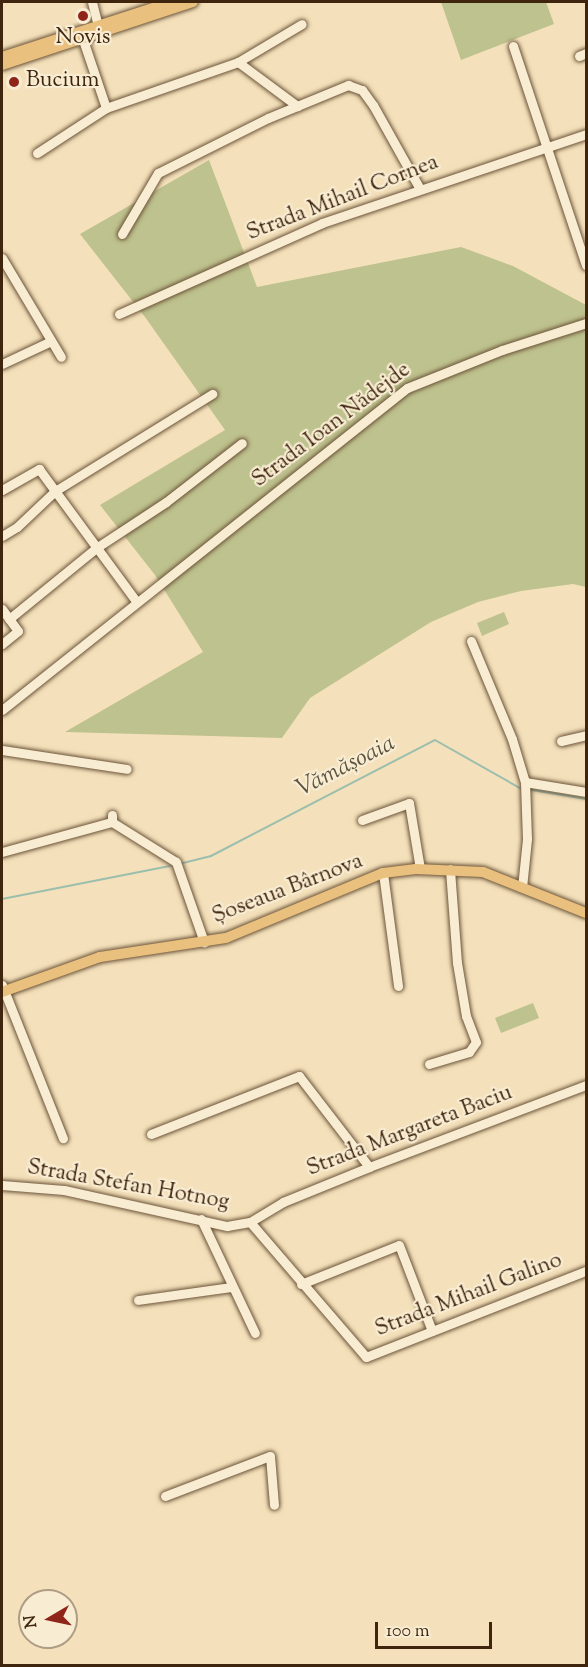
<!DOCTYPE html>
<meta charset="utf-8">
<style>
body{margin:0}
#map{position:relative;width:588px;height:1667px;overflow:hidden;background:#f4e1bb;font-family:"Sorts Mill Goudy",serif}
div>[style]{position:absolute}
.green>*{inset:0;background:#bec28e}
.stream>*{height:2px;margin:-1px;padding:0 1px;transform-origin:1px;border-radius:1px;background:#9cbead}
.roads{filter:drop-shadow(0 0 2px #6c5439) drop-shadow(0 0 2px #6c5439)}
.minor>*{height:9px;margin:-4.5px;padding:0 4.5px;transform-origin:4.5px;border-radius:4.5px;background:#f8ecd3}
.major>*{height:10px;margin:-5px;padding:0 5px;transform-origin:5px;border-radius:5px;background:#eac07e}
.dots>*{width:16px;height:16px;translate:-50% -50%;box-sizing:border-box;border:3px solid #f8ecd3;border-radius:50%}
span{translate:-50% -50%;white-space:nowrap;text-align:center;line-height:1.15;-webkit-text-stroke:4.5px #f8ecd3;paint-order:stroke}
.poi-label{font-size:22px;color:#3f250e}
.left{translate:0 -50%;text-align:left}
.street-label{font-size:22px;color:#3f250e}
.water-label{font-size:24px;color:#5b533e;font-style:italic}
.frame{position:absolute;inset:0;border:3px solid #3f250e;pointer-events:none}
.north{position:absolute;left:18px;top:1589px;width:60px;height:60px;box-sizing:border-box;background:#f8ecd3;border:2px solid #ae9c84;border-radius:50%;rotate:261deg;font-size:16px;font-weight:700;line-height:24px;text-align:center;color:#3f250e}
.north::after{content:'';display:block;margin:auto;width:21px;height:27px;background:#8f2418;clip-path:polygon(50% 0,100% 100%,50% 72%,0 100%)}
.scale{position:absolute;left:375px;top:1622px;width:117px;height:27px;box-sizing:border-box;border:3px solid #3f250e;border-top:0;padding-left:8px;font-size:18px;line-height:21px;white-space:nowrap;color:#3f250e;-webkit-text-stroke:4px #f8ecd3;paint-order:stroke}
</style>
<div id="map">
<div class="green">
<i style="clip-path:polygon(441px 2px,546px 2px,554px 24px,461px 60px)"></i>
<i style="clip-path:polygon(209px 160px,257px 287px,461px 247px,513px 266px,586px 305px,586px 587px,573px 584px,521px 591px,478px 602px,431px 622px,310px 698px,282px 738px,65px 732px,203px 652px,155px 575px,100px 505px,225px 430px,145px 317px,80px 234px)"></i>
<i style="clip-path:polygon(504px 612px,509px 624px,482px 636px,477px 623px)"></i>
<i style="clip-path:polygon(533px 1003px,539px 1018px,501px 1033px,495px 1018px)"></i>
</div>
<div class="stream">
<i style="left:532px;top:790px;width:55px;rotate:9.5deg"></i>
<i style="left:183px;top:863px;width:29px;rotate:-14deg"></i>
<i style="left:211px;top:856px;width:252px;rotate:-27.4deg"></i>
<i style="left:435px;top:740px;width:98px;rotate:29.5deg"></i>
<i style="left:2px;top:899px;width:171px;rotate:-11.1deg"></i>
</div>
<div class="roads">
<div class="minor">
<i style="left:92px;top:2px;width:25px;rotate:76deg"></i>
<i style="left:81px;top:34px;width:78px;rotate:71.3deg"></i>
<i style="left:513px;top:46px;width:231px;rotate:71.6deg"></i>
<i style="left:579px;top:56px;width:8px;rotate:-23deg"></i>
<i style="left:238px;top:62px;width:74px;rotate:36.7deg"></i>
<i style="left:37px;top:153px;width:82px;rotate:-33.1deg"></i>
<i style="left:106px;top:108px;width:140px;rotate:-19.2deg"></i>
<i style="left:238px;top:62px;width:74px;rotate:-30.7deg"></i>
<i style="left:122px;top:234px;width:71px;rotate:-59.5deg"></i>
<i style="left:158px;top:173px;width:123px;rotate:-26.6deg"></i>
<i style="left:268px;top:118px;width:87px;rotate:-22.4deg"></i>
<i style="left:348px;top:85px;width:15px;rotate:20deg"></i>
<i style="left:362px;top:90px;width:19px;rotate:54deg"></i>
<i style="left:373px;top:105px;width:96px;rotate:60.8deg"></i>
<i style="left:2px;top:258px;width:115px;rotate:59.2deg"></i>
<i style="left:119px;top:314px;width:222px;rotate:-24.1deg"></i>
<i style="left:322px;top:223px;width:279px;rotate:-18.6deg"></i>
<i style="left:2px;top:364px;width:54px;rotate:-25.1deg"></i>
<i style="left:2px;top:490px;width:43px;rotate:-29.6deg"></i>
<i style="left:39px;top:469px;width:164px;rotate:53.7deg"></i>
<i style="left:2px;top:536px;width:17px;rotate:-31deg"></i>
<i style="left:17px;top:527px;width:52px;rotate:-43.5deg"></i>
<i style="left:55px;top:491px;width:185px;rotate:-31.7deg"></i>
<i style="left:2px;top:609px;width:27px;rotate:54deg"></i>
<i style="left:18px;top:631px;width:21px;rotate:141deg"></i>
<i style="left:9px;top:619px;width:112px;rotate:-39.2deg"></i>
<i style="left:96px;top:548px;width:84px;rotate:-33.3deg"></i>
<i style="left:166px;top:502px;width:96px;rotate:-37.8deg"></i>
<i style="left:471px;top:641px;width:106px;rotate:67.3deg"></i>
<i style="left:512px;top:739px;width:45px;rotate:73.2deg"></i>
<i style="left:525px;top:782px;width:57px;rotate:88deg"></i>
<i style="left:527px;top:839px;width:48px;rotate:95.9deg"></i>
<i style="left:2px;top:710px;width:517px;rotate:-38.49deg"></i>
<i style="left:407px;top:388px;width:102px;rotate:-21.8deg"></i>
<i style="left:502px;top:350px;width:88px;rotate:-17.8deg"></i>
<i style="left:561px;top:741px;width:26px;rotate:-13deg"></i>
<i style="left:2px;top:750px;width:126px;rotate:8.6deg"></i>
<i style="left:525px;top:782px;width:62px;rotate:9.3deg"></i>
<i style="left:112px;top:815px;width:7px;rotate:90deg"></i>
<i style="left:112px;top:822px;width:75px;rotate:32deg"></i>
<i style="left:176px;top:862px;width:85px;rotate:70.7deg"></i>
<i style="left:362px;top:820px;width:50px;rotate:-19.9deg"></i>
<i style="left:409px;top:803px;width:67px;rotate:80.5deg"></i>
<i style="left:2px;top:852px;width:114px;rotate:-15.3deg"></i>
<i style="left:383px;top:873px;width:114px;rotate:82.4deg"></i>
<i style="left:2px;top:985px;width:165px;rotate:68.3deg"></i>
<i style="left:429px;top:1064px;width:42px;rotate:-16.7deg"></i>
<i style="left:469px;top:1052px;width:12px;rotate:-55deg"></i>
<i style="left:476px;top:1042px;width:28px;rotate:-111deg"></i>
<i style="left:466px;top:1016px;width:54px;rotate:-99.6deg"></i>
<i style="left:457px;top:963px;width:94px;rotate:-94.3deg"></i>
<i style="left:151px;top:1134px;width:159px;rotate:-21.4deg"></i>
<i style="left:299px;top:1076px;width:115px;rotate:52.4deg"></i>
<i style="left:2px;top:1185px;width:62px;rotate:4.6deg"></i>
<i style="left:64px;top:1190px;width:167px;rotate:12.5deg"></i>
<i style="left:227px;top:1226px;width:23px;rotate:-10deg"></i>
<i style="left:250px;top:1222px;width:178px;rotate:49.3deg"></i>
<i style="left:366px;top:1357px;width:236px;rotate:-21.4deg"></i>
<i style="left:201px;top:1219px;width:126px;rotate:64.7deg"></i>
<i style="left:250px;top:1222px;width:39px;rotate:-31deg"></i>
<i style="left:283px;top:1202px;width:93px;rotate:-22.1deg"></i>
<i style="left:369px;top:1167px;width:232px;rotate:-20.7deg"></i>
<i style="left:301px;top:1284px;width:105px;rotate:-21.7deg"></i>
<i style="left:399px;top:1245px;width:92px;rotate:69deg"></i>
<i style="left:138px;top:1300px;width:95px;rotate:-7.9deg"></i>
<i style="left:165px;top:1496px;width:112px;rotate:-20.9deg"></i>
<i style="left:270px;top:1456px;width:49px;rotate:85.3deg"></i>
</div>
<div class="major">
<i style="left:2px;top:57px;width:178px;rotate:-18deg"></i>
<i style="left:2px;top:65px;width:201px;rotate:-18.3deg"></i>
<i style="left:2px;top:992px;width:104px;rotate:-19.7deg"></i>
<i style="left:100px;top:957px;width:127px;rotate:-8.6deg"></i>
<i style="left:226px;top:938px;width:170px;rotate:-22.5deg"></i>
<i style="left:383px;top:873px;width:33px;rotate:-7deg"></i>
<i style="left:416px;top:869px;width:67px;rotate:2.6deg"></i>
<i style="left:483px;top:872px;width:111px;rotate:21.7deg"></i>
</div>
</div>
<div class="dots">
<i style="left:83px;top:16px;background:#8f2418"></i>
<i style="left:14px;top:82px;background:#8f2418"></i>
</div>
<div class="poi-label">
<span style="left:83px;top:39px">Novis</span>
<span class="left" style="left:26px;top:82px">Bucium</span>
</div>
<div class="street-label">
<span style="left:343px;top:199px;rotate:-21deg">Strada Mihail Cornea</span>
<span style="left:332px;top:426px;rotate:-37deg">Strada Ioan Nădejde</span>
<span style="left:288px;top:890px;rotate:-21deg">Șoseaua Bârnova</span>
<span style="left:410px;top:1132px;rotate:-21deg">Strada Margareta Baciu</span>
<span style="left:128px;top:1186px;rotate:10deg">Strada Stefan Hotnog</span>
<span style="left:469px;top:1296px;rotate:-21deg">Strada Mihail Galino</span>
</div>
<div class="water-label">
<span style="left:346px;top:767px;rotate:-27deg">Vămășoaia</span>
</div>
<div class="frame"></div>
<div class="north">N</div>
<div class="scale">100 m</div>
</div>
